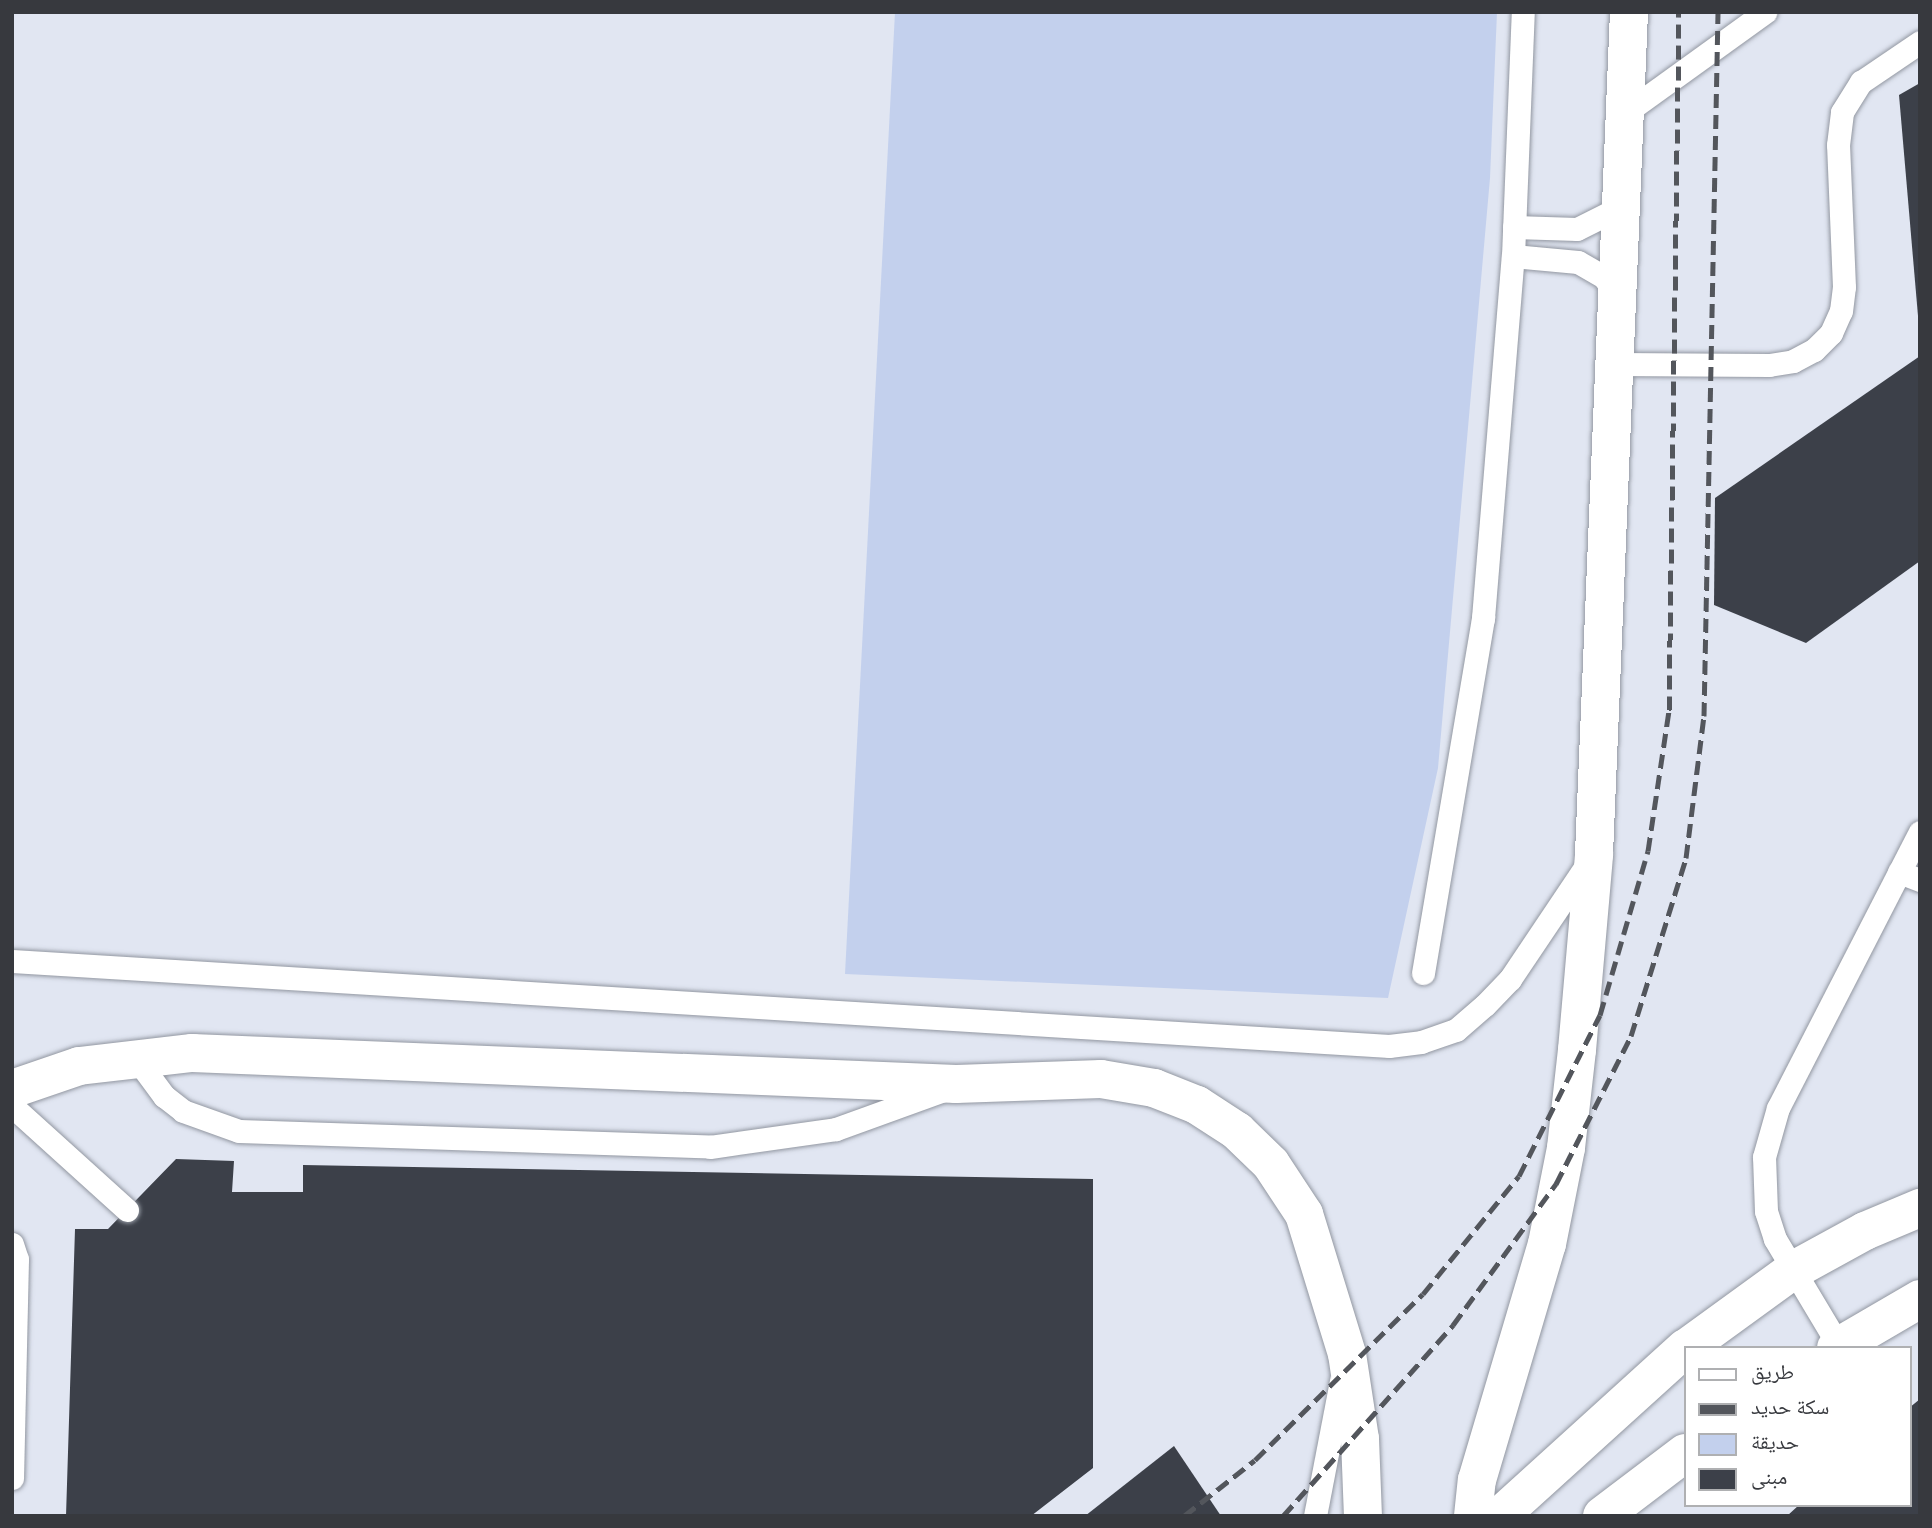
<!DOCTYPE html>
<meta charset="utf-8">
<style>
body{margin:0}
#map{position:relative;width:1932px;height:1528px;overflow:hidden;background:#e1e6f2;font-family:Overpass,"Noto Naskh Arabic",sans-serif}
div>[style]{position:absolute}
.green>*{inset:0;background:#c3d0ed}
.building>*{inset:0;background:#3c4049}
.roads{filter:drop-shadow(0 0 2px #9297a1) drop-shadow(0 0 2px #9297a1)}
.service>*{height:23px;margin:-11.5px;padding:0 11.5px;transform-origin:11.5px;border-radius:11.5px;background:#fff}
.tertiary>*{height:38px;margin:-19px;padding:0 19px;transform-origin:19px;border-radius:19px;background:#fff}
.secondary>*{height:38px;margin:-19px;padding:0 19px;transform-origin:19px;border-radius:19px;background:#fff}
.rail>*{height:5px;margin-top:-2.5px;transform-origin:0;background:repeating-linear-gradient(90deg,#53565c 0 14px,transparent 0 21px)}
span{translate:-50% -50%;white-space:nowrap;text-align:center;line-height:1.15;-webkit-text-stroke:7px #fff;paint-order:stroke}
.frame{position:absolute;inset:0;border:14px solid #37393e;pointer-events:none}
.legend{position:absolute;left:1684px;top:1346px;width:228px;height:161px;box-sizing:border-box;background:#fff;border:2px solid #afb0b2;margin:0;padding:9px 12px;list-style:none;font-size:21px;color:#37393e}
.legend li{display:flex;align-items:center;gap:14px;height:35px}
.legend b{width:35px;border:2px solid #afb0b2}
</style>
<div id="map">
<div class="green">
<i style="clip-path:polygon(895px 12px,1497px 12px,1490px 178px,1438px 768px,1388px 998px,845px 974px)"></i>
</div>
<div class="building">
<i style="clip-path:polygon(1920px 83px,1920px 316px,1918px 316px,1899px 95px)"></i>
<i style="clip-path:polygon(1920px 356px,1920px 561px,1806px 643px,1714px 605px,1715px 498px)"></i>
<i style="clip-path:polygon(176px 1159px,234px 1161px,232px 1192px,303px 1192px,303px 1165px,1093px 1179px,1093px 1468px,1031px 1516px,66px 1516px,75px 1229px,108px 1229px)"></i>
<i style="clip-path:polygon(1920px 1399px,1920px 1516px,1787px 1516px,1799px 1505px,1909px 1505px,1909px 1408px)"></i>
<i style="clip-path:polygon(1174px 1446px,1221px 1516px,1085px 1516px)"></i>
</div>
<div class="roads">
<div class="service">
<i style="left:1625px;top:113px;width:173px;rotate:-35.8deg"></i>
<i style="left:1514px;top:227px;width:63px;rotate:1.8deg"></i>
<i style="left:1577px;top:229px;width:49px;rotate:-26.6deg"></i>
<i style="left:1513px;top:256px;width:65px;rotate:5.3deg"></i>
<i style="left:1578px;top:262px;width:30px;rotate:30deg"></i>
<i style="left:1604px;top:277px;width:23px;rotate:56deg"></i>
<i style="left:1615px;top:364px;width:154px;rotate:0.4deg"></i>
<i style="left:1769px;top:365px;width:24px;rotate:-9deg"></i>
<i style="left:1793px;top:361px;width:24px;rotate:-28deg"></i>
<i style="left:1814px;top:350px;width:24px;rotate:-45deg"></i>
<i style="left:1831px;top:333px;width:24px;rotate:-66deg"></i>
<i style="left:1841px;top:311px;width:24px;rotate:-83deg"></i>
<i style="left:1844px;top:287px;width:142px;rotate:-92.4deg"></i>
<i style="left:1838px;top:145px;width:33px;rotate:-83deg"></i>
<i style="left:1842px;top:112px;width:36px;rotate:-58deg"></i>
<i style="left:1861px;top:82px;width:71px;rotate:-34.1deg"></i>
<i style="left:1899px;top:872px;width:22px;rotate:21deg"></i>
<i style="left:12px;top:961px;width:1380px;rotate:3.53deg"></i>
<i style="left:1389px;top:1046px;width:32px;rotate:-7deg"></i>
<i style="left:1421px;top:1042px;width:37px;rotate:-19deg"></i>
<i style="left:1456px;top:1030px;width:38px;rotate:-41deg"></i>
<i style="left:1485px;top:1005px;width:36px;rotate:-46deg"></i>
<i style="left:1510px;top:979px;width:140px;rotate:-56.1deg"></i>
<i style="left:1423px;top:973px;width:360px;rotate:-80.4deg"></i>
<i style="left:1483px;top:618px;width:363px;rotate:-85.3deg"></i>
<i style="left:1513px;top:256px;width:244px;rotate:-87.7deg"></i>
<i style="left:135px;top:1057px;width:49px;rotate:53.4deg"></i>
<i style="left:164px;top:1096px;width:24px;rotate:38deg"></i>
<i style="left:183px;top:1111px;width:59px;rotate:19.7deg"></i>
<i style="left:239px;top:1131px;width:471px;rotate:1.9deg"></i>
<i style="left:710px;top:1147px;width:127px;rotate:-8.1deg"></i>
<i style="left:836px;top:1129px;width:115px;rotate:-19.9deg"></i>
<i style="left:12px;top:1106px;width:155px;rotate:42.1deg"></i>
<i style="left:12px;top:1244px;width:16px;rotate:72deg"></i>
<i style="left:17px;top:1259px;width:219px;rotate:91.3deg"></i>
<i style="left:1839px;top:1346px;width:125px;rotate:-120.9deg"></i>
<i style="left:1775px;top:1239px;width:29px;rotate:-108deg"></i>
<i style="left:1766px;top:1211px;width:54px;rotate:-92.1deg"></i>
<i style="left:1764px;top:1157px;width:51px;rotate:-74.1deg"></i>
<i style="left:1778px;top:1108px;width:310px;rotate:-62.8deg"></i>
<i style="left:1315px;top:1516px;width:137px;rotate:-79.1deg"></i>
</div>
<div class="tertiary">
<i style="left:1686px;top:1348px;width:131px;rotate:-36deg"></i>
<i style="left:1792px;top:1271px;width:83px;rotate:-28.7deg"></i>
<i style="left:1865px;top:1231px;width:60px;rotate:-22.7deg"></i>
<i style="left:1836px;top:1348px;width:97px;rotate:-30.3deg"></i>
<i style="left:1500px;top:1516px;width:250px;rotate:-42.2deg"></i>
<i style="left:1602px;top:1516px;width:104px;rotate:-37.2deg"></i>
</div>
<div class="secondary">
<i style="left:12px;top:1089px;width:71px;rotate:-18.9deg"></i>
<i style="left:79px;top:1066px;width:114px;rotate:-6.6deg"></i>
<i style="left:192px;top:1053px;width:765px;rotate:2.32deg"></i>
<i style="left:956px;top:1084px;width:145px;rotate:-2deg"></i>
<i style="left:1101px;top:1079px;width:54px;rotate:9.6deg"></i>
<i style="left:1154px;top:1088px;width:46px;rotate:21.6deg"></i>
<i style="left:1197px;top:1105px;width:48px;rotate:33deg"></i>
<i style="left:1237px;top:1131px;width:47px;rotate:44.1deg"></i>
<i style="left:1271px;top:1164px;width:60px;rotate:56.6deg"></i>
<i style="left:1304px;top:1214px;width:146px;rotate:72.9deg"></i>
<i style="left:1347px;top:1354px;width:86px;rotate:81.3deg"></i>
<i style="left:1360px;top:1439px;width:77px;rotate:87.8deg"></i>
<i style="left:1473px;top:1516px;width:36px;rotate:-84deg"></i>
<i style="left:1477px;top:1480px;width:246px;rotate:-73.5deg"></i>
<i style="left:1547px;top:1244px;width:98px;rotate:-78.8deg"></i>
<i style="left:1566px;top:1148px;width:99px;rotate:-83.6deg"></i>
<i style="left:1577px;top:1050px;width:197px;rotate:-85deg"></i>
<i style="left:1594px;top:854px;width:843px;rotate:-87.62deg"></i>
</div>
</div>
<div class="rail">
<i style="left:1184px;top:1516px;width:90px;rotate:-38.3deg"></i>
<i style="left:1255px;top:1460px;width:236px;rotate:-44.7deg"></i>
<i style="left:1423px;top:1294px;width:152px;rotate:-50.9deg"></i>
<i style="left:1519px;top:1176px;width:180px;rotate:-63.3deg"></i>
<i style="left:1600px;top:1015px;width:171px;rotate:-73.7deg"></i>
<i style="left:1648px;top:851px;width:143px;rotate:-81.5deg"></i>
<i style="left:1669px;top:710px;width:698px;rotate:-89.18deg"></i>
<i style="left:1283px;top:1516px;width:256px;rotate:-48.3deg"></i>
<i style="left:1453px;top:1325px;width:175px;rotate:-53.9deg"></i>
<i style="left:1556px;top:1184px;width:166px;rotate:-63.1deg"></i>
<i style="left:1631px;top:1036px;width:186px;rotate:-72.8deg"></i>
<i style="left:1686px;top:858px;width:143px;rotate:-82.8deg"></i>
<i style="left:1704px;top:716px;width:704px;rotate:-88.86deg"></i>
</div>
<div class="frame"></div>
<ul class="legend">
<li><b style="height:9px;background:#fff"></b>طريق</li>
<li><b style="height:9px;background:#53565c"></b>سكة حديد</li>
<li><b style="height:19px;background:#c3d0ed"></b>حديقة</li>
<li><b style="height:19px;background:#3c4049"></b>مبنى</li>
</ul>
</div>
